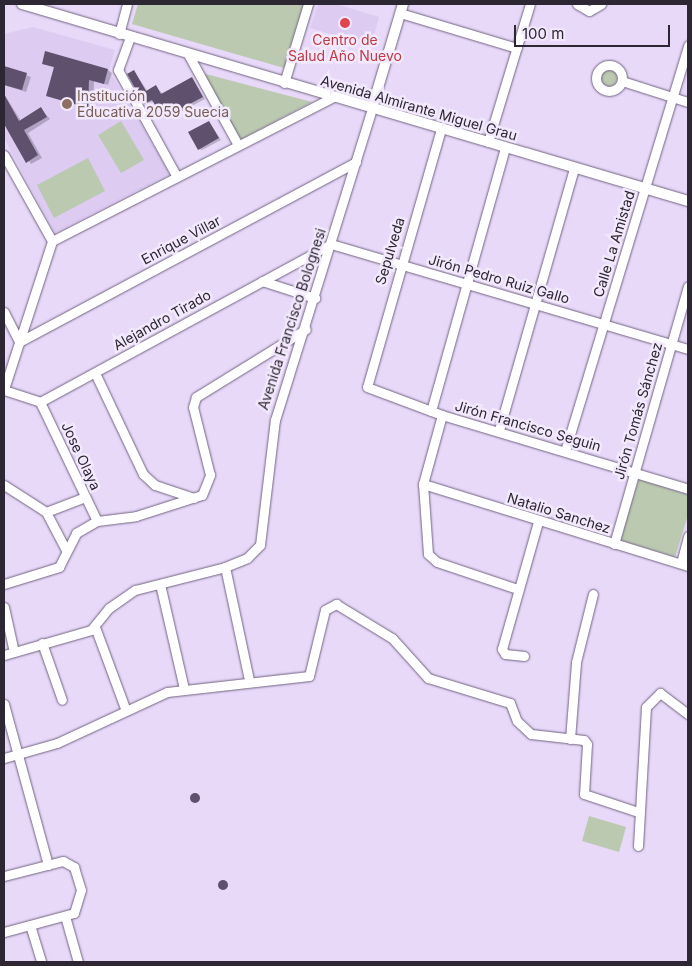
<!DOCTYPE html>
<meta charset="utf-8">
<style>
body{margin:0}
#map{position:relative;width:692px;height:966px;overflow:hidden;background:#e8d9f9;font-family:Inter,sans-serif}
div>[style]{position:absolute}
.built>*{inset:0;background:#ddcbf2}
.green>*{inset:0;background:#bac9af}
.round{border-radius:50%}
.shadow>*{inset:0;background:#0003}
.building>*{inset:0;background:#5f516d}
.roads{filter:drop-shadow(0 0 1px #726480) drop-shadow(0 0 1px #726480)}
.minor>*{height:9px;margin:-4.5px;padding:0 4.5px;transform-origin:4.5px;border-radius:4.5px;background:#fff}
.minor>.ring{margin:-4.5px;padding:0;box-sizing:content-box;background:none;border:9px solid #fff;border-radius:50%}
.tertiary>*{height:10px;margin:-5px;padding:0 5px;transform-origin:5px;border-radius:5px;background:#fff}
.dots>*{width:14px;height:14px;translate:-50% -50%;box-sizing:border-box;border:2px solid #f2e9fd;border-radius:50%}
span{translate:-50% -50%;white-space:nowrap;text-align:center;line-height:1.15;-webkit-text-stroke:5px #f2e9fd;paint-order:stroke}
.health-label{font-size:14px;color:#be3a42}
.education-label{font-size:14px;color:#785e54}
.left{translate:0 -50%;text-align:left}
.street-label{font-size:14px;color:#2d2733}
.frame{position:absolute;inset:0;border:5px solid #2d2733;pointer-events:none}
.scale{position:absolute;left:514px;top:25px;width:156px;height:22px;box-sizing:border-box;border:2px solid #2d2733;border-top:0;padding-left:6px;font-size:15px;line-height:18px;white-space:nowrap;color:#2d2733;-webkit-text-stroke:4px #f2e9fd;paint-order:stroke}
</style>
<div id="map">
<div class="built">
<i style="clip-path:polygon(318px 4px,336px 4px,379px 17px,371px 46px,310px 28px)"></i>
<i style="clip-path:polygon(33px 27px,115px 50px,109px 70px,170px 174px,55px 233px,4px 138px,4px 34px)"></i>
</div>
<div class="green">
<i style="clip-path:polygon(138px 4px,304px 4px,284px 68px,132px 24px)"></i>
<i class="round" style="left:601px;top:70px;width:16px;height:16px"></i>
<i style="clip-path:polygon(202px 73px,312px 102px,240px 140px)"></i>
<i style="clip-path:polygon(121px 121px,144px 160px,121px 173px,98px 135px)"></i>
<i style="clip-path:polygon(88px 158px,105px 191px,54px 218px,37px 185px)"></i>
<i style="clip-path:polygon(639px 479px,688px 495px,688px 515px,675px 557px,620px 540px)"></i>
<i style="clip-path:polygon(589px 816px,626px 827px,619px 852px,582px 841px)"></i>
</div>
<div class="shadow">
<i style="clip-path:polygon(43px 63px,108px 70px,112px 73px,108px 85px,94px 81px,93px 109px,51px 97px,55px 68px)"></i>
<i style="clip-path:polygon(5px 68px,31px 77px,26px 92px,4px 85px)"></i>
<i style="clip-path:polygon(134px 71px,148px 92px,156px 87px,163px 94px,192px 78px,205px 99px,167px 119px,155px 102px,145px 103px)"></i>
<i style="clip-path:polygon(4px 94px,21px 121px,41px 109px,50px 119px,28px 133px,42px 158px,31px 164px,4px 121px)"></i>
<i style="clip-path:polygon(209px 122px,221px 140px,202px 150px,199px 149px)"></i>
<i style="clip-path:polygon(192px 796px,199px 797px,199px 801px,192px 801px)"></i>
<i style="clip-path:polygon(224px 881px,228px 886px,224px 890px,220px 884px)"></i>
</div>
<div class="building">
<i style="clip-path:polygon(45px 51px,108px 69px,104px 84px,89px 80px,88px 108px,46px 96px,54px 67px,42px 64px)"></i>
<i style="clip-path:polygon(4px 66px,27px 73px,22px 90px,4px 85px)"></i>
<i style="clip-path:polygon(134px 70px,146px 91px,156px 85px,161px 94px,192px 77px,203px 97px,163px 118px,152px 100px,144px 104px,127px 74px)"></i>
<i style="clip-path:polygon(4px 94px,19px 121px,41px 107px,47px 117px,24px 130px,38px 155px,26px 163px,4px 124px)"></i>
<i style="clip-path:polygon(209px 121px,219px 138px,198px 150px,188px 132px)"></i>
<i class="round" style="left:190px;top:793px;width:10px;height:10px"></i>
<i class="round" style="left:218px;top:880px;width:10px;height:10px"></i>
</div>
<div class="roads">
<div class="minor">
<i style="left:577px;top:4px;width:14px;rotate:30deg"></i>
<i style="left:589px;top:11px;width:14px;rotate:-30deg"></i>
<i style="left:400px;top:13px;width:122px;rotate:16.7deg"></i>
<i style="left:119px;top:34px;width:31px;rotate:-75deg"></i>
<i style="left:130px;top:37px;width:35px;rotate:110deg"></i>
<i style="left:118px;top:70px;width:122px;rotate:61.1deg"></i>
<i style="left:188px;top:54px;width:104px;rotate:61.2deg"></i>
<i class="ring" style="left:596px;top:65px;width:17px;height:17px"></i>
<i style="left:622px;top:81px;width:69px;rotate:17.7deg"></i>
<i style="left:284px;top:83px;width:83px;rotate:-73.1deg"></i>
<i style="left:441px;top:129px;width:268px;rotate:106deg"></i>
<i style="left:367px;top:387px;width:80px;rotate:20.5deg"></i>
<i style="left:442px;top:415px;width:257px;rotate:16.7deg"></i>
<i style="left:488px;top:142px;width:144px;rotate:-73.1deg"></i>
<i style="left:4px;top:155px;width:98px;rotate:60.8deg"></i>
<i style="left:52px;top:241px;width:316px;rotate:-27.1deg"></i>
<i style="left:331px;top:244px;width:372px;rotate:16.4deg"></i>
<i style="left:262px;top:281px;width:56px;rotate:17.8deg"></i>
<i style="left:4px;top:312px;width:34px;rotate:63deg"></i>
<i style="left:19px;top:342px;width:382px;rotate:-28.1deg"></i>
<i style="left:95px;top:373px;width:112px;rotate:64.6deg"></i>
<i style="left:143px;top:474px;width:16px;rotate:43deg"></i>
<i style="left:155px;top:485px;width:41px;rotate:18.4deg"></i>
<i style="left:4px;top:389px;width:156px;rotate:-72deg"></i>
<i style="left:4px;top:390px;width:38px;rotate:18deg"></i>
<i style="left:40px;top:402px;width:331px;rotate:-28.5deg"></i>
<i style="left:40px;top:402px;width:132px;rotate:64.4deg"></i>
<i style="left:431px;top:411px;width:274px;rotate:-74.3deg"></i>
<i style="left:442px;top:415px;width:72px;rotate:105.4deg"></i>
<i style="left:423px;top:484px;width:70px;rotate:85.9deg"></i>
<i style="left:428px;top:554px;width:12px;rotate:42deg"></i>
<i style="left:437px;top:562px;width:84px;rotate:18.6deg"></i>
<i style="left:499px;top:430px;width:273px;rotate:-74deg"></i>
<i style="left:565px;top:451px;width:424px;rotate:-73.1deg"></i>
<i style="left:423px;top:484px;width:277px;rotate:17.2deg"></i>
<i style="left:4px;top:485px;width:50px;rotate:32.7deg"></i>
<i style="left:46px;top:512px;width:43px;rotate:62.2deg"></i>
<i style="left:46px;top:512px;width:42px;rotate:-21deg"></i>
<i style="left:614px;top:544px;width:268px;rotate:-74deg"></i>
<i style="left:681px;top:563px;width:28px;rotate:-75deg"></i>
<i style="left:225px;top:567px;width:116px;rotate:78deg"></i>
<i style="left:4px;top:584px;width:58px;rotate:-17.2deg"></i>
<i style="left:59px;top:567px;width:38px;rotate:-63deg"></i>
<i style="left:76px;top:533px;width:24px;rotate:-30deg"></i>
<i style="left:97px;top:521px;width:39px;rotate:-7deg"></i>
<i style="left:136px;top:516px;width:69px;rotate:-17.7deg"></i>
<i style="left:202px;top:495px;width:22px;rotate:-68deg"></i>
<i style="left:210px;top:475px;width:70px;rotate:-104deg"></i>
<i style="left:193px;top:407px;width:10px;rotate:-73deg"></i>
<i style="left:196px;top:397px;width:129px;rotate:-31.7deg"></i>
<i style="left:160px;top:584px;width:108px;rotate:77.1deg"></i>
<i style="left:4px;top:607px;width:46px;rotate:77.5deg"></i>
<i style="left:95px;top:627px;width:86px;rotate:69.7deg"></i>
<i style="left:42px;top:643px;width:60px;rotate:70.7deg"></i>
<i style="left:4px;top:655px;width:91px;rotate:-16deg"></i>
<i style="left:91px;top:630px;width:28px;rotate:-51deg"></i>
<i style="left:109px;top:608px;width:32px;rotate:-35deg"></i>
<i style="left:135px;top:590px;width:93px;rotate:-14.3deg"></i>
<i style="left:225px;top:567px;width:24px;rotate:-22deg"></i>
<i style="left:247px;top:558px;width:18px;rotate:-45deg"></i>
<i style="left:260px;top:545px;width:126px;rotate:-83.2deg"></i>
<i style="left:275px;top:420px;width:327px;rotate:-72.7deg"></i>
<i style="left:524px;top:656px;width:19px;rotate:-174deg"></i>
<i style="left:505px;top:654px;width:6px;rotate:-121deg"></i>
<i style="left:502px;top:649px;width:132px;rotate:-74.2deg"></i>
<i style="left:4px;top:704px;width:167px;rotate:74.7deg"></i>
<i style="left:570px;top:739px;width:77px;rotate:-85.5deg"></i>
<i style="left:576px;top:662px;width:70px;rotate:-76deg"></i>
<i style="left:4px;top:758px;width:55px;rotate:-15.8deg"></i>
<i style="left:57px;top:743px;width:121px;rotate:-24.9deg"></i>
<i style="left:167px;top:692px;width:143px;rotate:-6.4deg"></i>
<i style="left:309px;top:676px;width:68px;rotate:-76.4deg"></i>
<i style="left:325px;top:610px;width:13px;rotate:-29deg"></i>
<i style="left:336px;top:604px;width:66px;rotate:31.3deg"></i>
<i style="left:392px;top:638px;width:54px;rotate:48deg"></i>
<i style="left:428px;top:678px;width:86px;rotate:17deg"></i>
<i style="left:510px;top:703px;width:19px;rotate:69deg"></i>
<i style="left:517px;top:721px;width:19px;rotate:43deg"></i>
<i style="left:531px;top:734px;width:53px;rotate:6.5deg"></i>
<i style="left:584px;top:740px;width:5px;rotate:53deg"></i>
<i style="left:587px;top:744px;width:50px;rotate:93.4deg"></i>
<i style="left:584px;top:794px;width:57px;rotate:18.4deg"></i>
<i style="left:638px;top:846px;width:139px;rotate:-86.7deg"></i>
<i style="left:646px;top:707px;width:20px;rotate:-45deg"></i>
<i style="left:660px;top:693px;width:35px;rotate:37deg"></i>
<i style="left:4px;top:876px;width:61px;rotate:-14.3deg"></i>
<i style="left:63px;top:861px;width:13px;rotate:29deg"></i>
<i style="left:74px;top:867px;width:24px;rotate:73deg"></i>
<i style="left:81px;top:890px;width:24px;rotate:107deg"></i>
<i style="left:74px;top:913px;width:73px;rotate:164.8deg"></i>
<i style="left:65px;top:916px;width:48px;rotate:74.2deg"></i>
<i style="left:30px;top:925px;width:39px;rotate:73deg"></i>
</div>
<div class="tertiary">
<i style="left:22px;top:4px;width:695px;rotate:16.48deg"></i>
<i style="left:372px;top:108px;width:109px;rotate:-73.4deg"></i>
</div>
</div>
<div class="dots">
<i style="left:345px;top:23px;background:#e0444e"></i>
<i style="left:67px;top:104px;background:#8d6e63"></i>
</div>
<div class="health-label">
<span style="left:345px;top:48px">Centro de<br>Salud Año Nuevo</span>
</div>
<div class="education-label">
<span class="left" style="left:77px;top:104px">Institución<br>Educativa 2059 Suecia</span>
</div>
<div class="street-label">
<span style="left:419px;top:108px;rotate:16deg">Avenida Almirante Miguel Grau</span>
<span style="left:181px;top:240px;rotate:-28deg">Enrique Villar</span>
<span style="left:614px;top:244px;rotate:-73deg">Calle La Amistad</span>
<span style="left:390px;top:251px;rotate:-73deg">Sepulveda</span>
<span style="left:499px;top:279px;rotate:16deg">Jirón Pedro Ruiz Gallo</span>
<span style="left:292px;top:319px;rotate:-72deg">Avenida Francisco Bolognesi</span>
<span style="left:162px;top:320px;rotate:-29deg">Alejandro Tirado</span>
<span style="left:638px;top:411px;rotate:-74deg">Jirón Tomás Sánchez</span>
<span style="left:528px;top:426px;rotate:16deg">Jirón Francisco Seguin</span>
<span style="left:81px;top:456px;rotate:65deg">Jose Olaya</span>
<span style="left:559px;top:513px;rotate:17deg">Natalio Sanchez</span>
</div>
<div class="frame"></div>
<div class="scale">100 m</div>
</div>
